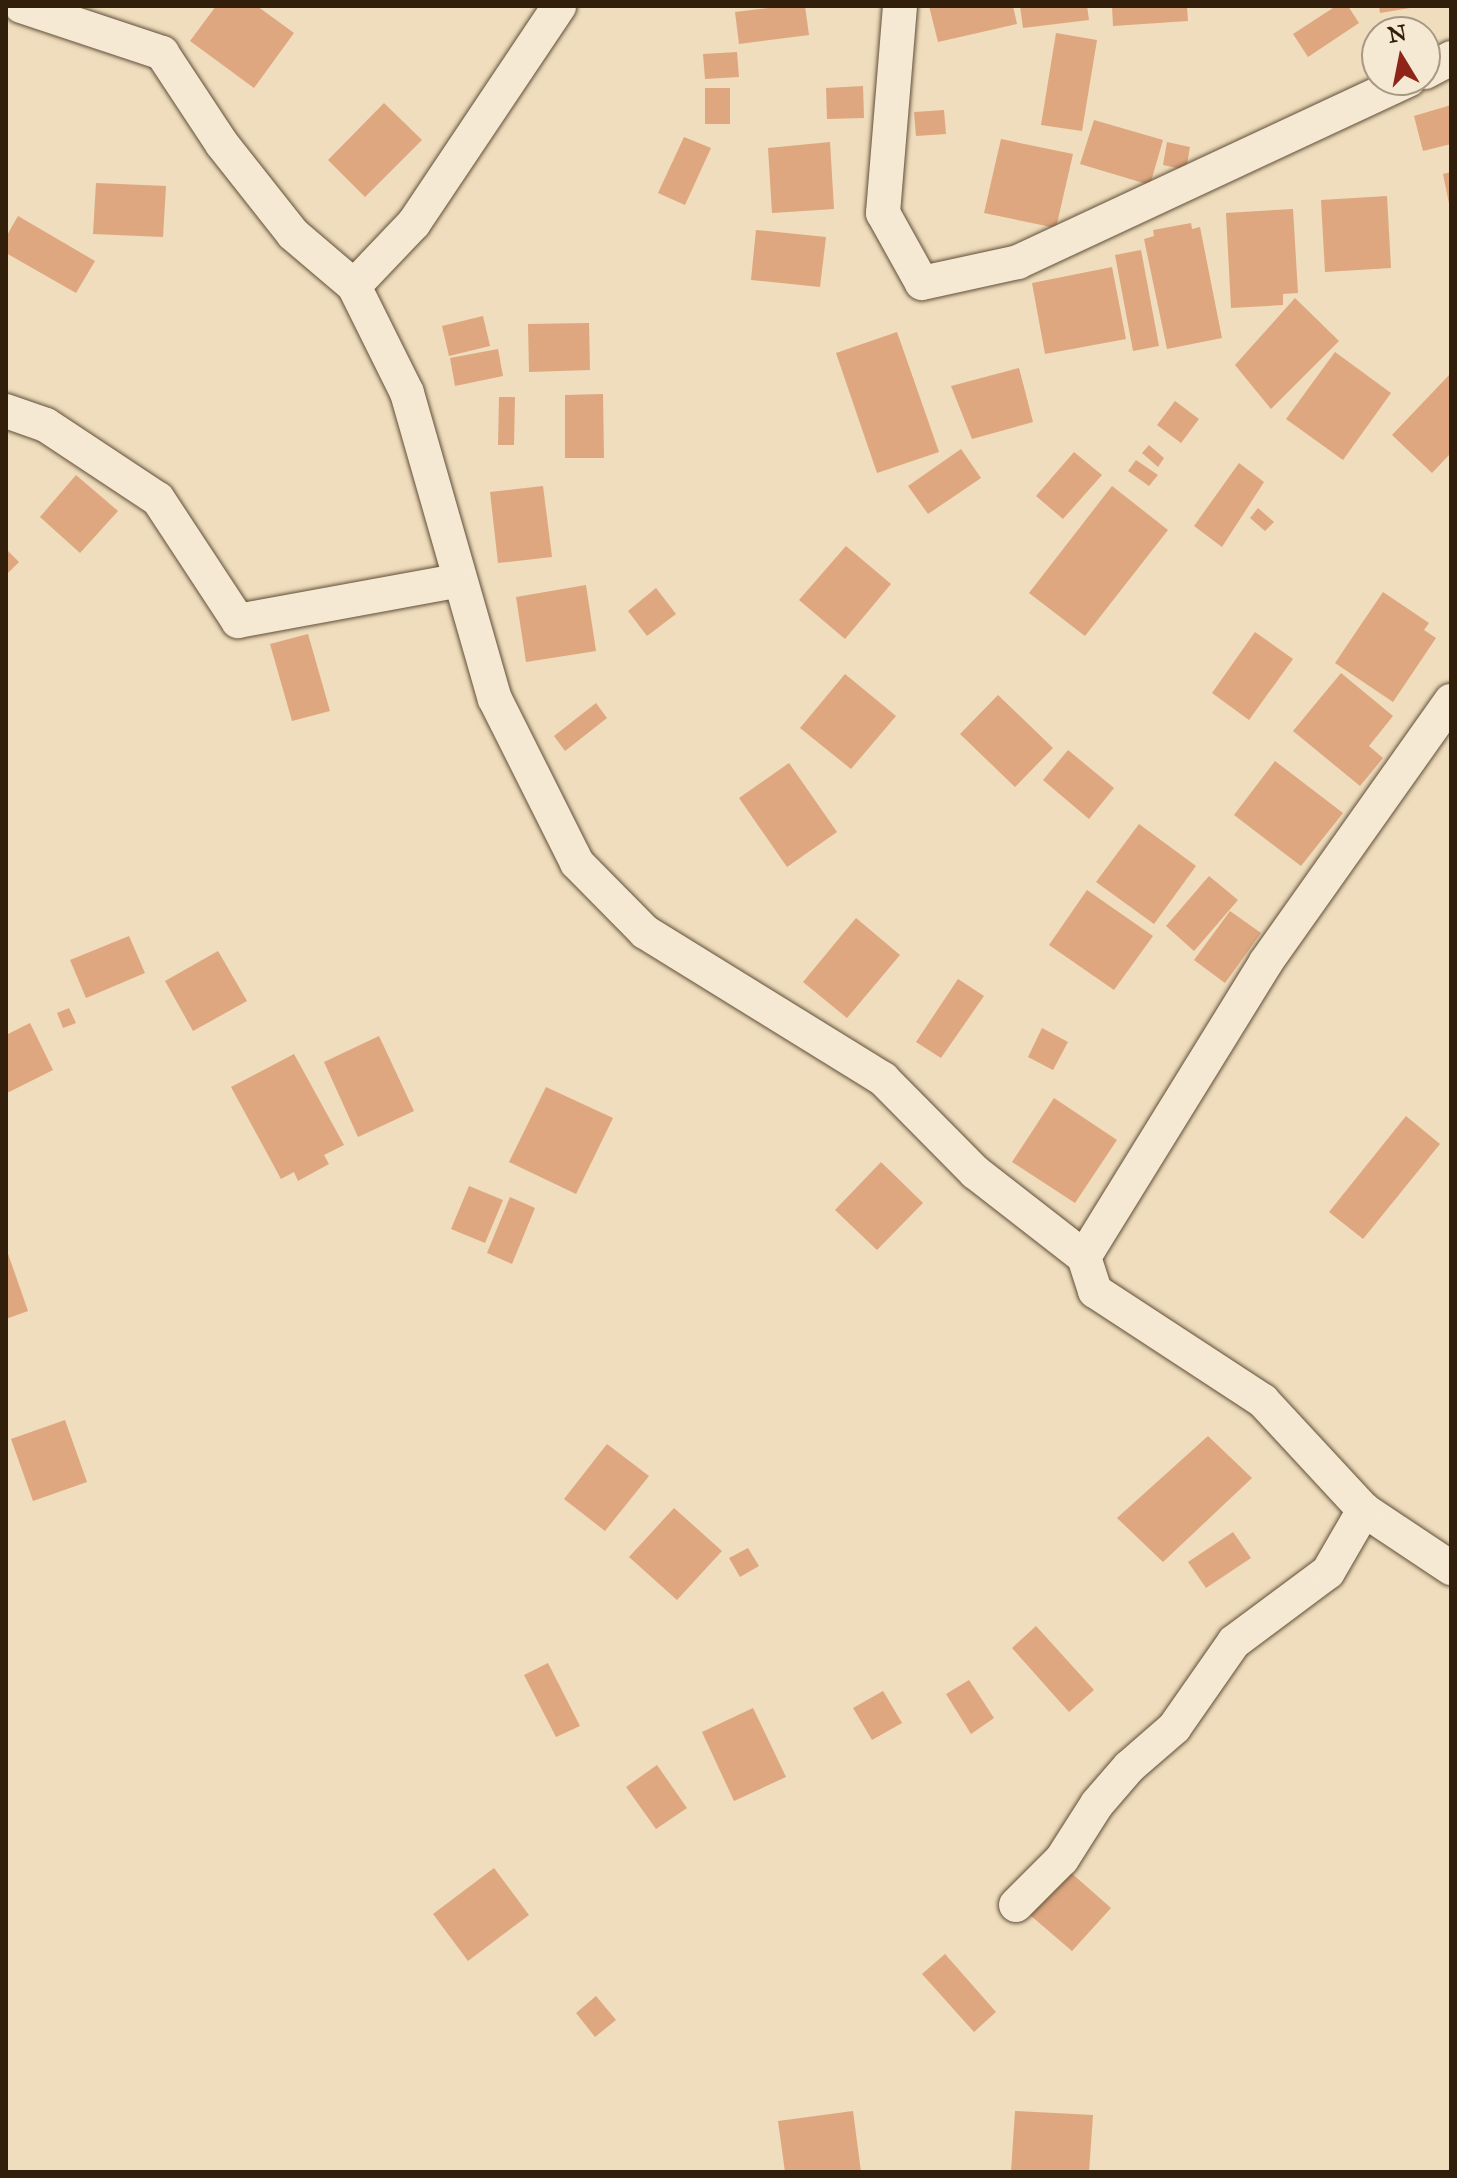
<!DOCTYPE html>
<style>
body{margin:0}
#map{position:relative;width:1457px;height:2178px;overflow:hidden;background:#efddbd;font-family:"IM FELL Great Primer",serif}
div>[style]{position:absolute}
.building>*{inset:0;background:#dea77f}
.roads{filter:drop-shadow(0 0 2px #614e38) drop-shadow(0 0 2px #614e38)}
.street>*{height:34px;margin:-17px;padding:0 17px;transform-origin:17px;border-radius:17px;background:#f5e9d4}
span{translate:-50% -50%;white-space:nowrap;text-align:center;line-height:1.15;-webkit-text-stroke:8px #f5e9d4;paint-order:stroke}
.frame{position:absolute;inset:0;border:8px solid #321f0b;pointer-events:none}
.north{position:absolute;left:1361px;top:16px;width:80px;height:80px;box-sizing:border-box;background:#f5e9d4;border:2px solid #a79884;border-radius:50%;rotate:350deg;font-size:22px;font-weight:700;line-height:32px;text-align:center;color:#321f0b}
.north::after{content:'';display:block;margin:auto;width:28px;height:36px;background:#8f2418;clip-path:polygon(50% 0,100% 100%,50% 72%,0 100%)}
</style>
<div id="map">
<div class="building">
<i style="clip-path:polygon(216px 6px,257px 6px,294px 33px,254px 88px,190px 41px)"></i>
<i style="clip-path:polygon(784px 6px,805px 6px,809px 35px,739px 44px,735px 12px)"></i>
<i style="clip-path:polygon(929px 6px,1013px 6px,1017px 24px,938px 42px)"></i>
<i style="clip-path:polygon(1020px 6px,1087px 6px,1089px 20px,1023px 28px)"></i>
<i style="clip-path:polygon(1112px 6px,1187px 6px,1188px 21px,1113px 26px)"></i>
<i style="clip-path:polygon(1336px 6px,1348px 6px,1359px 23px,1308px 57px,1293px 34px)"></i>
<i style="clip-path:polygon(1379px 6px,1410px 6px,1410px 8px,1380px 13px)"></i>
<i style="clip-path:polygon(1056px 33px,1097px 40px,1082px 131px,1041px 125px)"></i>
<i style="clip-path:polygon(737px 52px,739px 77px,705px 79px,703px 54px)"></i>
<i style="clip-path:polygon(863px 86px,864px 118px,827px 119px,826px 88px)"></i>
<i style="clip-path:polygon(705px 88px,730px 88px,730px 124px,705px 124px)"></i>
<i style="clip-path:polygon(384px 103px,422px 140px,365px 197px,328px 160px)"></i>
<i style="clip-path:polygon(1451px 105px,1451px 144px,1423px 151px,1414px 116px)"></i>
<i style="clip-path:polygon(944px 110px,946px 134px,916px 136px,914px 112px)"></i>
<i style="clip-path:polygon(1094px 120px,1163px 140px,1150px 185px,1080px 164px)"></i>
<i style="clip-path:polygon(684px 137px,711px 148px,685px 205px,658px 193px)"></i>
<i style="clip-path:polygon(1001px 139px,1073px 154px,1056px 228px,984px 213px)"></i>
<i style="clip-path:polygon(830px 142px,834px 209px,772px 213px,768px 148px)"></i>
<i style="clip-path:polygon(1167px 142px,1190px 147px,1186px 170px,1163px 165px)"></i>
<i style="clip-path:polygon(1451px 172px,1451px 208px,1450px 208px,1443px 174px)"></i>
<i style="clip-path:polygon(96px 183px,166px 186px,163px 237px,93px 234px)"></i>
<i style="clip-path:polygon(1387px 196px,1391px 268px,1325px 272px,1321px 200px)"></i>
<i style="clip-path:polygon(1293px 209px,1298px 293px,1283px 294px,1283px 305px,1231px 308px,1226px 213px)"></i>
<i style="clip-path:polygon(18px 216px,95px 261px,76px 293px,6px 253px,6px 237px)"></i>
<i style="clip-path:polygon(1191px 223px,1192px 229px,1200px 227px,1222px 338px,1167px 349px,1144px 239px,1154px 236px,1153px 230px)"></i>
<i style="clip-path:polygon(756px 230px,826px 237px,820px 287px,751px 280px)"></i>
<i style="clip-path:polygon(1141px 250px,1159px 346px,1133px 351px,1115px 255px)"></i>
<i style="clip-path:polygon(1112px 267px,1126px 339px,1045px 354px,1032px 283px)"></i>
<i style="clip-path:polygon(1295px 298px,1339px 341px,1271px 409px,1235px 365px)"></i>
<i style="clip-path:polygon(483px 316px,490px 346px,449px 356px,442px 326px)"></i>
<i style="clip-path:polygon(589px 323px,590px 370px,529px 372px,528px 324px)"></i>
<i style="clip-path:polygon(897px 332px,939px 452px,877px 473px,836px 353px)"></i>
<i style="clip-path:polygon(498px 349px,503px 376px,455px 386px,450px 358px)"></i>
<i style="clip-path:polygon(1335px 352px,1391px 393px,1343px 460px,1286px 419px)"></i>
<i style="clip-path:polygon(1019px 368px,1033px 422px,972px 439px,951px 386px)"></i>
<i style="clip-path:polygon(1451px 373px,1451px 453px,1432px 473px,1392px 435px)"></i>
<i style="clip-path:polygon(603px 394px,604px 458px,565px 458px,565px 395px)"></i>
<i style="clip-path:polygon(499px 397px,515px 397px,514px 445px,498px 445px)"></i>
<i style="clip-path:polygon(1175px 401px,1199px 419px,1181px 443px,1157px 425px)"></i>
<i style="clip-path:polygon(1149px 445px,1164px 458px,1158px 467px,1142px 453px)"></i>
<i style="clip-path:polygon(961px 449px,981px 478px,928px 514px,908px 486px)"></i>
<i style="clip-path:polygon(1074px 452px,1102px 475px,1063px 519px,1036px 496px)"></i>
<i style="clip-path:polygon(1136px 460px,1158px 475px,1149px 486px,1128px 471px)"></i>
<i style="clip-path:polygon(1239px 463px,1264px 482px,1222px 547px,1194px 526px)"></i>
<i style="clip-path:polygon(76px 475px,118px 511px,80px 553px,40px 517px)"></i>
<i style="clip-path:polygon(543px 486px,552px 557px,498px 563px,490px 492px)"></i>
<i style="clip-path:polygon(1112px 486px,1168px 530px,1085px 636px,1029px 593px)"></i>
<i style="clip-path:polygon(1258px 508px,1274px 522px,1265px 531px,1250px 518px)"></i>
<i style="clip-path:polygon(846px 546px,891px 584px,845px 639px,799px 600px)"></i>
<i style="clip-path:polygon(6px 549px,19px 562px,6px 575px)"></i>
<i style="clip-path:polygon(586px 585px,596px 651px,526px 662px,516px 597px)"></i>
<i style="clip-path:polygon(656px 588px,676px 614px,647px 636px,628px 611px)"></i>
<i style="clip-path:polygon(1383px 592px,1429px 623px,1424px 630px,1436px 638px,1393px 702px,1335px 663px)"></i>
<i style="clip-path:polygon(1255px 632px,1293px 659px,1249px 720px,1212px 693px)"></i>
<i style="clip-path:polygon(308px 634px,330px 711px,292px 721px,270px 644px)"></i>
<i style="clip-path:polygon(1341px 673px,1393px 716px,1369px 746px,1383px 758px,1360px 786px,1293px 731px)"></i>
<i style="clip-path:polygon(845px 674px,896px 716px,851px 769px,800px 728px)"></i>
<i style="clip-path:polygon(998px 695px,1053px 748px,1015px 787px,960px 734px)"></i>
<i style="clip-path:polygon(596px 703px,607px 718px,565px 751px,554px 736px)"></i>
<i style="clip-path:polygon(1068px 750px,1114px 788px,1089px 819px,1043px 780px)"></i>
<i style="clip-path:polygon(1275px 761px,1343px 813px,1301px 866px,1234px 815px)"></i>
<i style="clip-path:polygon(789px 763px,837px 832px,787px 867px,739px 798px)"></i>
<i style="clip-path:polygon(1139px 824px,1196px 866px,1154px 924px,1096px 882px)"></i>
<i style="clip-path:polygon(1209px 876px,1238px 900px,1194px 951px,1166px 926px)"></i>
<i style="clip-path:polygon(1087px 890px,1153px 936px,1114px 990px,1049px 945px)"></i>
<i style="clip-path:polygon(1230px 911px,1261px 933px,1225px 983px,1194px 960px)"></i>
<i style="clip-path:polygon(856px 918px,900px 955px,847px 1018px,803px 982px)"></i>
<i style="clip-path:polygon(129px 936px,145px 973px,86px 998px,70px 960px)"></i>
<i style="clip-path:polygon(218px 951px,247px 1001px,193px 1031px,165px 981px)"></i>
<i style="clip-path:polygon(958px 979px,984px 996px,941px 1058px,916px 1042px)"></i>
<i style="clip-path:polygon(69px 1008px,76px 1023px,63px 1028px,57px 1013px)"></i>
<i style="clip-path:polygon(30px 1023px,53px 1070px,7px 1093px,6px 1035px)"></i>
<i style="clip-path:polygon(1042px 1028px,1068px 1042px,1053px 1070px,1028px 1057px)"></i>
<i style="clip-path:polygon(379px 1036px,414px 1111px,358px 1137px,324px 1062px)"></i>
<i style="clip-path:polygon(294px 1054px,344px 1145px,324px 1155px,329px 1164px,298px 1181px,294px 1172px,281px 1179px,231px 1087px)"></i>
<i style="clip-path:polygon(546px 1087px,613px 1118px,576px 1194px,509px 1162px)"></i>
<i style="clip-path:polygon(1054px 1098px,1117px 1140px,1075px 1203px,1012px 1162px)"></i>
<i style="clip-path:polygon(1406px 1116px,1440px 1144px,1363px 1239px,1329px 1212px)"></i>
<i style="clip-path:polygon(881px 1162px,923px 1203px,877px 1250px,835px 1210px)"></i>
<i style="clip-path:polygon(469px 1186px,503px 1200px,485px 1243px,451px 1229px)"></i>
<i style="clip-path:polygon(510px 1197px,535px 1208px,512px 1264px,487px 1253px)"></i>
<i style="clip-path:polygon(6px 1248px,28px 1311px,6px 1319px)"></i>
<i style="clip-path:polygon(65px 1420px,87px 1482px,33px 1501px,11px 1439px)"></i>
<i style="clip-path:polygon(1208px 1436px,1252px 1478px,1163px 1562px,1117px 1518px)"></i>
<i style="clip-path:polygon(607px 1444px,649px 1476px,605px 1531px,564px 1499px)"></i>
<i style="clip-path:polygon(674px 1508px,722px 1551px,677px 1600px,629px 1557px)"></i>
<i style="clip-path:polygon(1233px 1532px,1251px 1558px,1206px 1588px,1188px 1562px)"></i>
<i style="clip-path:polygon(748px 1548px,759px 1566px,740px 1577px,729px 1558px)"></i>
<i style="clip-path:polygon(1036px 1626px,1094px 1690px,1069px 1712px,1012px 1648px)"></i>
<i style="clip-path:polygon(548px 1663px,580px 1726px,556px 1737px,524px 1675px)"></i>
<i style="clip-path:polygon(969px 1680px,994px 1718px,971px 1734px,946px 1694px)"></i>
<i style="clip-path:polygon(883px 1691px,902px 1723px,872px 1740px,853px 1708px)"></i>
<i style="clip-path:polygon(753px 1708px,786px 1777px,734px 1801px,702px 1732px)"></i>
<i style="clip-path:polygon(657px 1765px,687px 1808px,656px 1829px,626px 1787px)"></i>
<i style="clip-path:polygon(494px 1868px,529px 1915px,468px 1961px,433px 1914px)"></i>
<i style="clip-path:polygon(1069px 1871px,1111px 1908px,1072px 1951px,1030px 1915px)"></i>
<i style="clip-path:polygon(945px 1954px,996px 2012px,974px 2032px,922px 1974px)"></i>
<i style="clip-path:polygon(596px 1996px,616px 2020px,595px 2037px,576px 2013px)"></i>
<i style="clip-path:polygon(853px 2111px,861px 2172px,785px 2172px,778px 2121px)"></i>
<i style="clip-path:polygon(1015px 2111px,1093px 2115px,1089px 2172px,1011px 2172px)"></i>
</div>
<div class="roads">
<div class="street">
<i style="left:21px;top:6px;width:149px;rotate:18.4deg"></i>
<i style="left:162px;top:53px;width:109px;rotate:56.6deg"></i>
<i style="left:222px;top:144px;width:115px;rotate:51.7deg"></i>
<i style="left:293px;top:234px;width:80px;rotate:40.4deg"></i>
<i style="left:354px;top:286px;width:119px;rotate:63.6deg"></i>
<i style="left:407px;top:393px;width:318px;rotate:74deg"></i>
<i style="left:495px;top:699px;width:183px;rotate:63.4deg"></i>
<i style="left:577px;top:863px;width:97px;rotate:45.4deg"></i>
<i style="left:645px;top:932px;width:280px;rotate:31.7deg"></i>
<i style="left:883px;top:1079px;width:131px;rotate:45.3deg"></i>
<i style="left:975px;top:1172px;width:138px;rotate:37.9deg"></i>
<i style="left:1084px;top:1257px;width:36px;rotate:72deg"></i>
<i style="left:1095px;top:1291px;width:201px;rotate:33.2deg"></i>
<i style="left:1263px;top:1401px;width:149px;rotate:47.2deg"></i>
<i style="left:1364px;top:1510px;width:105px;rotate:33.7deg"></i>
<i style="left:900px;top:6px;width:208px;rotate:94.7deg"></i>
<i style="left:883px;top:213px;width:80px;rotate:60.9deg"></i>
<i style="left:922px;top:283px;width:98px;rotate:-12.3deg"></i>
<i style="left:1018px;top:262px;width:431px;rotate:-25deg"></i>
<i style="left:1425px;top:72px;width:30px;rotate:-28deg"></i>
<i style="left:354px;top:286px;width:87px;rotate:-46.4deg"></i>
<i style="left:414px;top:223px;width:261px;rotate:-56.2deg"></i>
<i style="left:6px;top:411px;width:42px;rotate:19.3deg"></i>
<i style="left:46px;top:425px;width:134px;rotate:33.5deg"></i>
<i style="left:158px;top:499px;width:146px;rotate:56.7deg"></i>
<i style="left:238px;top:621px;width:222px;rotate:-10.4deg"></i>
<i style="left:1084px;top:1257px;width:347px;rotate:-58.3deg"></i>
<i style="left:1266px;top:962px;width:320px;rotate:-54.7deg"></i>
<i style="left:1016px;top:1905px;width:65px;rotate:-45deg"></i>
<i style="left:1062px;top:1859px;width:65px;rotate:-57.5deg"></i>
<i style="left:1097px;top:1804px;width:49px;rotate:-49.1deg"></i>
<i style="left:1129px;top:1767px;width:60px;rotate:-40.9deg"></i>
<i style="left:1174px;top:1728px;width:105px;rotate:-55.1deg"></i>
<i style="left:1234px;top:1642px;width:117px;rotate:-36.7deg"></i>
<i style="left:1328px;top:1572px;width:72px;rotate:-59.9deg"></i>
</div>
</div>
<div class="frame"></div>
<div class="north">N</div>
</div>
